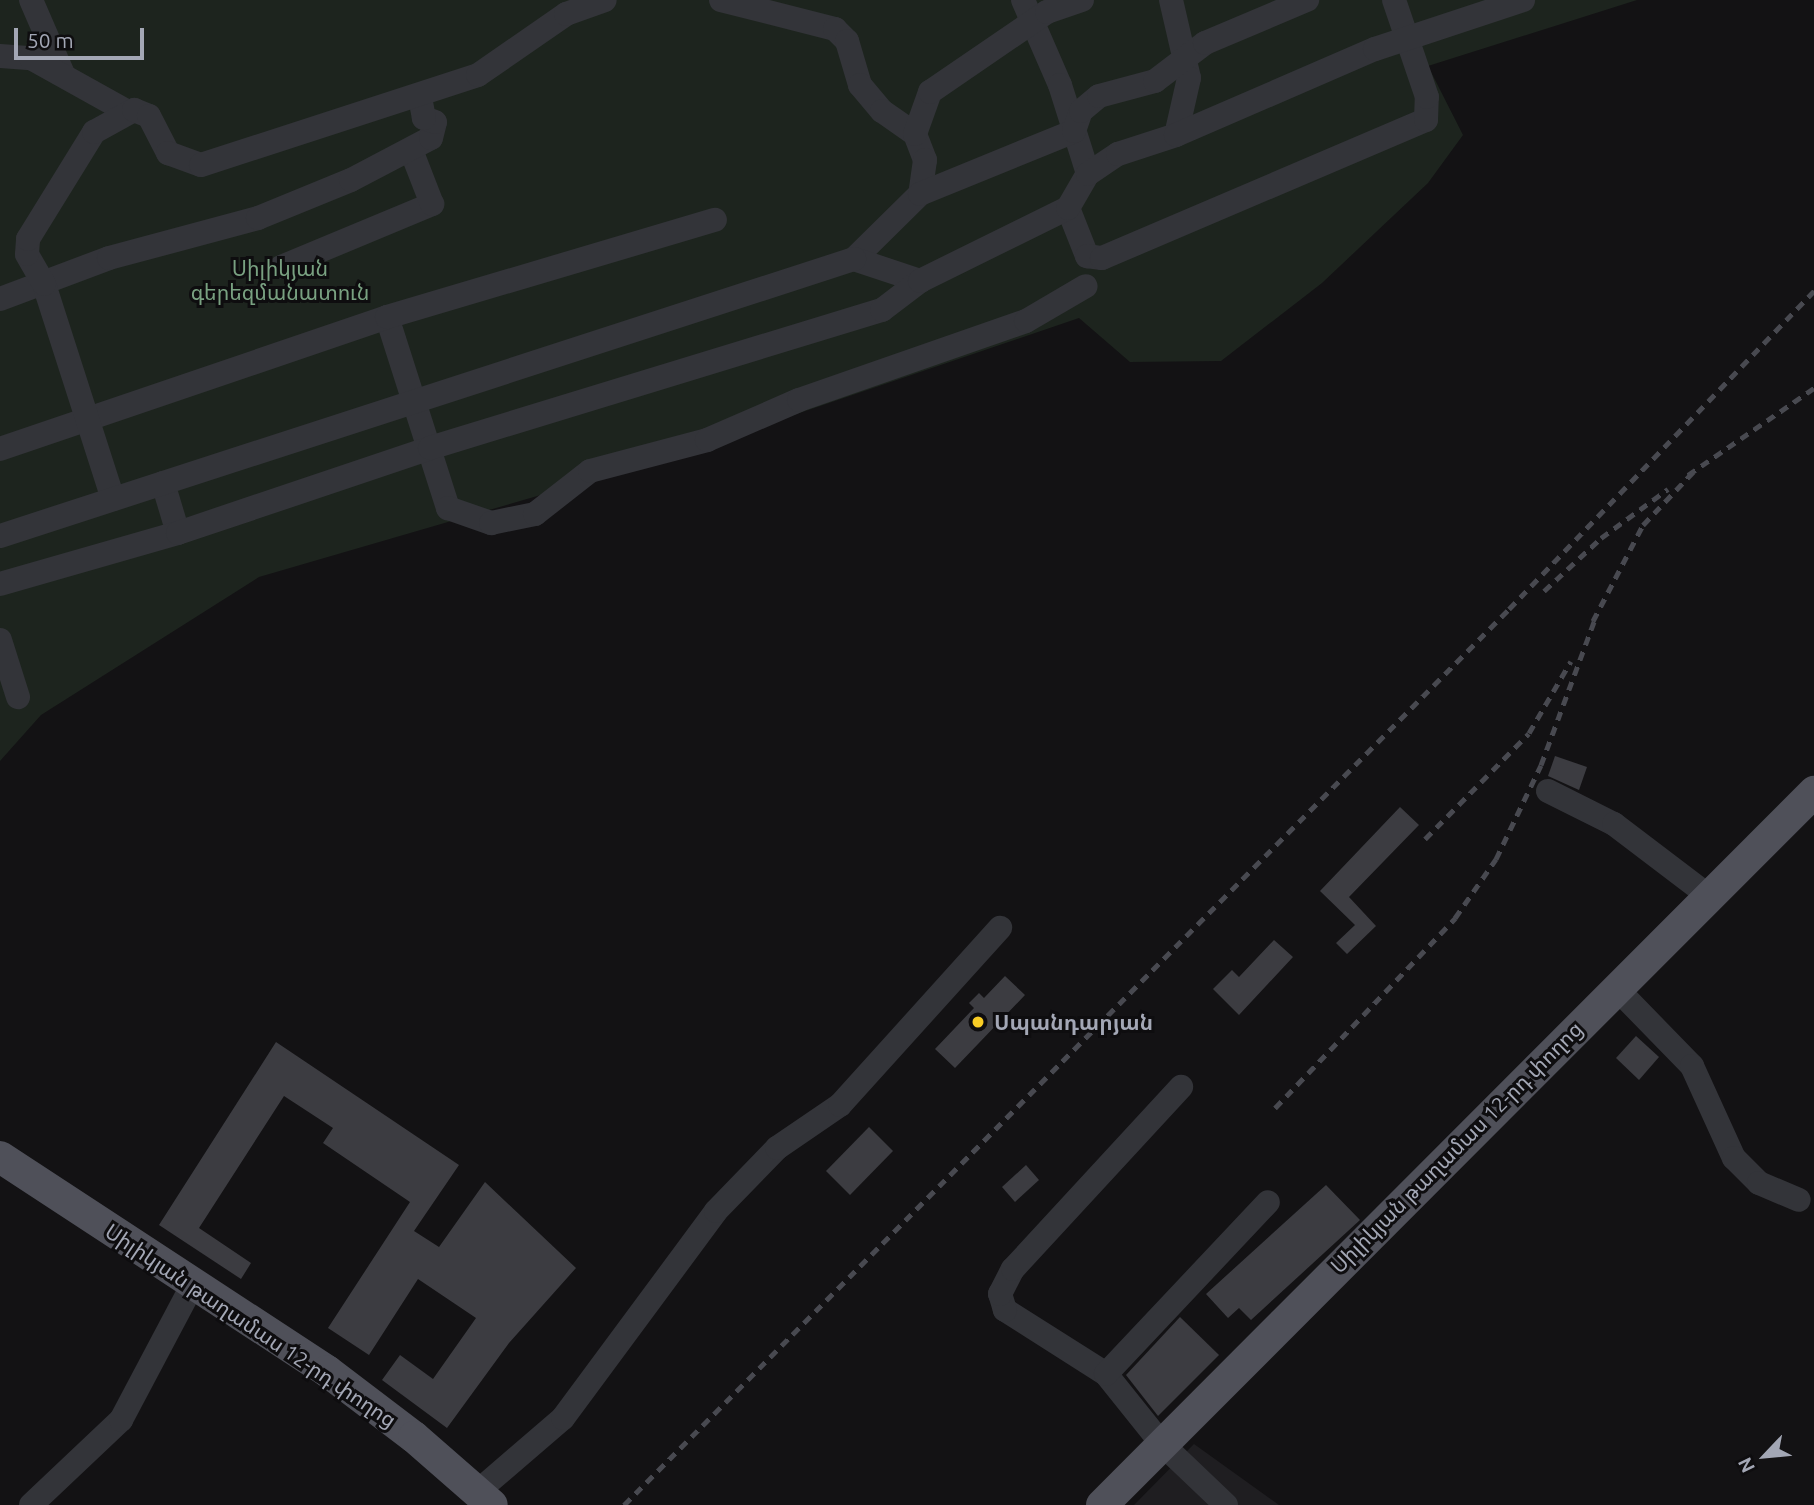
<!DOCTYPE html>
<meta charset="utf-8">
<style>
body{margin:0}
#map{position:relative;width:1814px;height:1505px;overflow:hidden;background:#131214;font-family:Ubuntu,"Noto Sans Armenian",sans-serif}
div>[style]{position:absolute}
.built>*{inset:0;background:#1f1e21}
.green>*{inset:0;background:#1d241e}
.building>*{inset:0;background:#3c3c41}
.minor>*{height:24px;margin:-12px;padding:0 12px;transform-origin:12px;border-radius:12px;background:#333439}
.major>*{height:32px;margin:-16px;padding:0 16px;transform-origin:16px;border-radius:16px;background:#4f5059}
.rail>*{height:5px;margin-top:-2.5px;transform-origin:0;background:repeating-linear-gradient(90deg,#484950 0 9px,transparent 0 16px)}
.dots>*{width:19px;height:19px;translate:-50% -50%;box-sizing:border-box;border:4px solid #0e0d0f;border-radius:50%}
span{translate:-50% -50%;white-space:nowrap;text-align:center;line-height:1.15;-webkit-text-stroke:6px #0e0d0f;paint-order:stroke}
.park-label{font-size:21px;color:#79a181}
.poi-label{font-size:21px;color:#a3a7b5;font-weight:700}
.left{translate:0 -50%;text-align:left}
.street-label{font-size:21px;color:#a3a7b5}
.north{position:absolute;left:1730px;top:1421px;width:70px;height:70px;-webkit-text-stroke:5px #0e0d0f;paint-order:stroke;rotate:244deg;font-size:19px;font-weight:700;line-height:28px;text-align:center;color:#a3a7b5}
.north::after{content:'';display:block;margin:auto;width:24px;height:32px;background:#a3a7b5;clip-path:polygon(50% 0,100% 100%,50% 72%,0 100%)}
.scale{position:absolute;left:14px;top:28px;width:130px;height:32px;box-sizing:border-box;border:4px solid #a3a7b5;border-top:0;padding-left:9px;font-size:21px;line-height:24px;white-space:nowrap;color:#a3a7b5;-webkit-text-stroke:5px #0e0d0f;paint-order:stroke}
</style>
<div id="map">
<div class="built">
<i style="clip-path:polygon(1194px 1444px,1279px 1505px,1134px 1505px)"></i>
</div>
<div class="green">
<i style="clip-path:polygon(0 0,1637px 0,1428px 66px,1463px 135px,1428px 183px,1322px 283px,1221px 361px,1130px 362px,1079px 318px,661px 460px,259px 577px,41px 715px,0 761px)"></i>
</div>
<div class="building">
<i style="clip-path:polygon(1555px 756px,1587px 767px,1579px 790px,1548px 776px)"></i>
<i style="clip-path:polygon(1400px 807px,1419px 825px,1349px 897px,1376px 926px,1347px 954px,1336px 943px,1355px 925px,1320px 891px)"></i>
<i style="clip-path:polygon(1274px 940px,1293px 957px,1239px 1015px,1213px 989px,1232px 970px,1239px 977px)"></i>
<i style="clip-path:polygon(1005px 976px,1025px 995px,955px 1068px,935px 1049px,974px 1008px,969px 1003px,979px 993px,984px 998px)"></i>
<i style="clip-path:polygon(1636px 1036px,1659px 1057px,1639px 1080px,1616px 1058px)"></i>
<i style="clip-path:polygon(276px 1042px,459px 1165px,414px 1231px,439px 1247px,485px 1182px,576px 1268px,509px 1343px,447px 1428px,382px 1380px,400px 1355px,433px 1379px,476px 1318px,418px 1279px,369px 1355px,328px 1328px,410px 1202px,323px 1143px,333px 1128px,284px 1096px,199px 1228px,251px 1263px,241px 1279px,159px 1225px)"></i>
<i style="clip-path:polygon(869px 1127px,893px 1151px,850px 1195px,826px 1171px)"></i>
<i style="clip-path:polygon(1026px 1165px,1039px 1180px,1015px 1202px,1002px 1187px)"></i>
<i style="clip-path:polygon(1326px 1185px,1360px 1220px,1251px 1320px,1239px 1308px,1228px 1318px,1206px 1294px)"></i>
<i style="clip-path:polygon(1180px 1317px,1219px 1355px,1158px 1416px,1126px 1375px)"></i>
</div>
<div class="minor">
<i style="left:31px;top:0;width:81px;rotate:66.6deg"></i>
<i style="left:721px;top:0;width:118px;rotate:14.3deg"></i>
<i style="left:835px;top:29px;width:17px;rotate:45deg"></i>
<i style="left:847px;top:41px;width:46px;rotate:73.5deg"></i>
<i style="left:860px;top:85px;width:34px;rotate:50deg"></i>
<i style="left:882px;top:111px;width:40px;rotate:34.9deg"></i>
<i style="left:915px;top:134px;width:28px;rotate:69deg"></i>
<i style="left:925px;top:160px;width:34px;rotate:98deg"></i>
<i style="left:920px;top:194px;width:93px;rotate:135.4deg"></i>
<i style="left:854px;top:259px;width:70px;rotate:18.4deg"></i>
<i style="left:1023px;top:0;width:93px;rotate:66.5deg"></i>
<i style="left:1060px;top:85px;width:93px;rotate:72.5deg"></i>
<i style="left:1171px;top:0;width:80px;rotate:77deg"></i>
<i style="left:1189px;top:78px;width:58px;rotate:102.8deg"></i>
<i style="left:0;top:56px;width:31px;rotate:4deg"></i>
<i style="left:31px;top:58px;width:111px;rotate:29.1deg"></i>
<i style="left:915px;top:134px;width:45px;rotate:-70.3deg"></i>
<i style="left:930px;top:92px;width:142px;rotate:-34.4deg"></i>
<i style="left:1047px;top:12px;width:37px;rotate:-19deg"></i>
<i style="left:920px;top:194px;width:166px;rotate:-22.2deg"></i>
<i style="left:1074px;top:131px;width:21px;rotate:-71deg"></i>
<i style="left:1081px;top:111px;width:23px;rotate:-40deg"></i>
<i style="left:1099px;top:96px;width:58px;rotate:-15deg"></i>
<i style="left:1155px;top:81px;width:63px;rotate:-37.2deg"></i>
<i style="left:1205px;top:43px;width:111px;rotate:-22.9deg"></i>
<i style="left:1068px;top:208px;width:52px;rotate:68.4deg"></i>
<i style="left:1087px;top:256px;width:15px;rotate:8deg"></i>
<i style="left:1102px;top:258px;width:352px;rotate:-23.1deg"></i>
<i style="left:1426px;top:120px;width:23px;rotate:-88deg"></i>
<i style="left:1427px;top:97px;width:102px;rotate:-108.8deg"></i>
<i style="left:281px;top:267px;width:164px;rotate:-22.6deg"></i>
<i style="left:432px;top:204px;width:58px;rotate:-111.3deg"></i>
<i style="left:0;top:299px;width:116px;rotate:-20.6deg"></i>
<i style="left:109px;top:258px;width:154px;rotate:-15deg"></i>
<i style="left:258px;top:218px;width:100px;rotate:-22.2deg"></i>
<i style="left:351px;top:180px;width:90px;rotate:-27.7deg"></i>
<i style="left:431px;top:138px;width:16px;rotate:-76deg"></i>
<i style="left:435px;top:122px;width:12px;rotate:-160deg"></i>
<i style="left:424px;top:118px;width:21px;rotate:-101deg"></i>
<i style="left:387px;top:317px;width:201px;rotate:72.3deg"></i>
<i style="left:448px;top:508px;width:46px;rotate:19.2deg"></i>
<i style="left:491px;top:523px;width:45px;rotate:-11.6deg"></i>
<i style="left:535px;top:514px;width:70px;rotate:-38deg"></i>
<i style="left:590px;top:471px;width:121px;rotate:-14.8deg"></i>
<i style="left:707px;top:440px;width:100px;rotate:-23.5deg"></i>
<i style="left:799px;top:400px;width:240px;rotate:-19.2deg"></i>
<i style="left:1026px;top:321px;width:69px;rotate:-30.3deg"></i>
<i style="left:0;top:449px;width:409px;rotate:-18.8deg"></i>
<i style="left:387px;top:317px;width:342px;rotate:-16.5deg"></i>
<i style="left:163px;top:483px;width:52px;rotate:73.3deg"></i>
<i style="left:113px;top:499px;width:226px;rotate:-107.8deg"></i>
<i style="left:44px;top:284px;width:34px;rotate:-120deg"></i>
<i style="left:27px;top:254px;width:15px;rotate:-86deg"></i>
<i style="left:28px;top:239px;width:126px;rotate:-58.3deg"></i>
<i style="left:94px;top:132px;width:46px;rotate:-28.8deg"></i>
<i style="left:134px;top:110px;width:16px;rotate:22deg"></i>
<i style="left:149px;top:116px;width:42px;rotate:62.8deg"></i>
<i style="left:168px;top:153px;width:35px;rotate:20deg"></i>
<i style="left:201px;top:165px;width:291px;rotate:-18deg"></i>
<i style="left:478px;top:75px;width:107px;rotate:-34.7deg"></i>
<i style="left:566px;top:14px;width:41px;rotate:-19.7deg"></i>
<i style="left:0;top:536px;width:898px;rotate:-17.97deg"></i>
<i style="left:0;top:584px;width:185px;rotate:-16deg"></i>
<i style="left:178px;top:533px;width:266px;rotate:-18.6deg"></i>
<i style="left:430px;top:448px;width:473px;rotate:-17deg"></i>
<i style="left:882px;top:310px;width:48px;rotate:-37.3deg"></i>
<i style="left:920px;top:281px;width:165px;rotate:-26.3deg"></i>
<i style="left:1068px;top:208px;width:39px;rotate:-60deg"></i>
<i style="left:1088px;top:174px;width:36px;rotate:-34deg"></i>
<i style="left:1118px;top:154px;width:61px;rotate:-18.1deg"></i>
<i style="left:1176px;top:135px;width:217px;rotate:-23.4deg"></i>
<i style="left:1375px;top:49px;width:156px;rotate:-18.3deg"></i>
<i style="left:0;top:640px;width:60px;rotate:72.5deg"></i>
<i style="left:1548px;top:791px;width:74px;rotate:26.6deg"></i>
<i style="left:1614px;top:824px;width:119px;rotate:37.2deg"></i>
<i style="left:1616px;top:988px;width:109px;rotate:45.7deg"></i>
<i style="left:1692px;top:1066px;width:101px;rotate:65.5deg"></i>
<i style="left:1734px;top:1158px;width:35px;rotate:45deg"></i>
<i style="left:1759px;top:1183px;width:43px;rotate:23deg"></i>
<i style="left:1106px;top:1374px;width:120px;rotate:-147.6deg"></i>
<i style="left:1005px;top:1310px;width:17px;rotate:-107deg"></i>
<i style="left:1000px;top:1294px;width:28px;rotate:-63deg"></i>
<i style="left:1013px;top:1269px;width:248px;rotate:-47.3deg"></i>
<i style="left:477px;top:1492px;width:113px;rotate:-40.7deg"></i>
<i style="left:563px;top:1418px;width:257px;rotate:-53.5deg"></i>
<i style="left:716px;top:1211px;width:88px;rotate:-45.9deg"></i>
<i style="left:777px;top:1148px;width:76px;rotate:-34.3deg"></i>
<i style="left:840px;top:1105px;width:239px;rotate:-47.9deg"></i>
<i style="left:31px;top:1505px;width:124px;rotate:-43.4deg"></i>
<i style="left:121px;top:1420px;width:154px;rotate:-62.1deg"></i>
<i style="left:1226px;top:1505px;width:88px;rotate:-136.4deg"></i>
<i style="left:1162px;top:1444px;width:90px;rotate:-128.7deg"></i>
<i style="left:1106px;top:1374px;width:236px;rotate:-46.7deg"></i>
</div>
<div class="major">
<i style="left:0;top:1157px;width:391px;rotate:33.2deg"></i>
<i style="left:327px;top:1371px;width:109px;rotate:37.2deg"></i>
<i style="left:414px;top:1437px;width:103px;rotate:41.1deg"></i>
<i style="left:1102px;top:1505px;width:1008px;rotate:-45.04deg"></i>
</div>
<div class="rail">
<i style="left:1688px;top:475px;width:153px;rotate:-34.6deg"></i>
<i style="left:1544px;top:591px;width:78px;rotate:-42.9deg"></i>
<i style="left:1601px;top:538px;width:83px;rotate:-36.2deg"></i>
<i style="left:1593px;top:621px;width:108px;rotate:-62.5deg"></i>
<i style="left:1643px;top:525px;width:77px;rotate:-46.6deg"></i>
<i style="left:1425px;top:839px;width:148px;rotate:-45.5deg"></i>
<i style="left:1529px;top:733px;width:83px;rotate:-59.7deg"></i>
<i style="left:1275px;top:1108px;width:262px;rotate:-46.5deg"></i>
<i style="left:1455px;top:918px;width:72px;rotate:-55.2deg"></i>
<i style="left:1496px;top:859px;width:104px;rotate:-64.4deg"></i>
<i style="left:1541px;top:765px;width:161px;rotate:-69.7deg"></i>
<i style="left:624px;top:1505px;width:1259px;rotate:-45.35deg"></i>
<i style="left:1509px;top:609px;width:441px;rotate:-46.2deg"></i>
</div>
<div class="dots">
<i style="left:978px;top:1022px;background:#f9cd25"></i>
</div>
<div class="park-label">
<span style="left:280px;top:280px">Սիլիկյան<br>գերեզմանատուն</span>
</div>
<div class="poi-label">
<span class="left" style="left:994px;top:1022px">Սպանդարյան</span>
</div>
<div class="street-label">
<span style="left:1456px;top:1147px;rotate:-45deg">Սիլիկյան թաղամաս 12-րդ փողոց</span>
<span style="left:251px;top:1325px;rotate:34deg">Սիլիկյան թաղամաս 12-րդ փողոց</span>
</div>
<div class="north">N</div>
<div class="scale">50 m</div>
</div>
